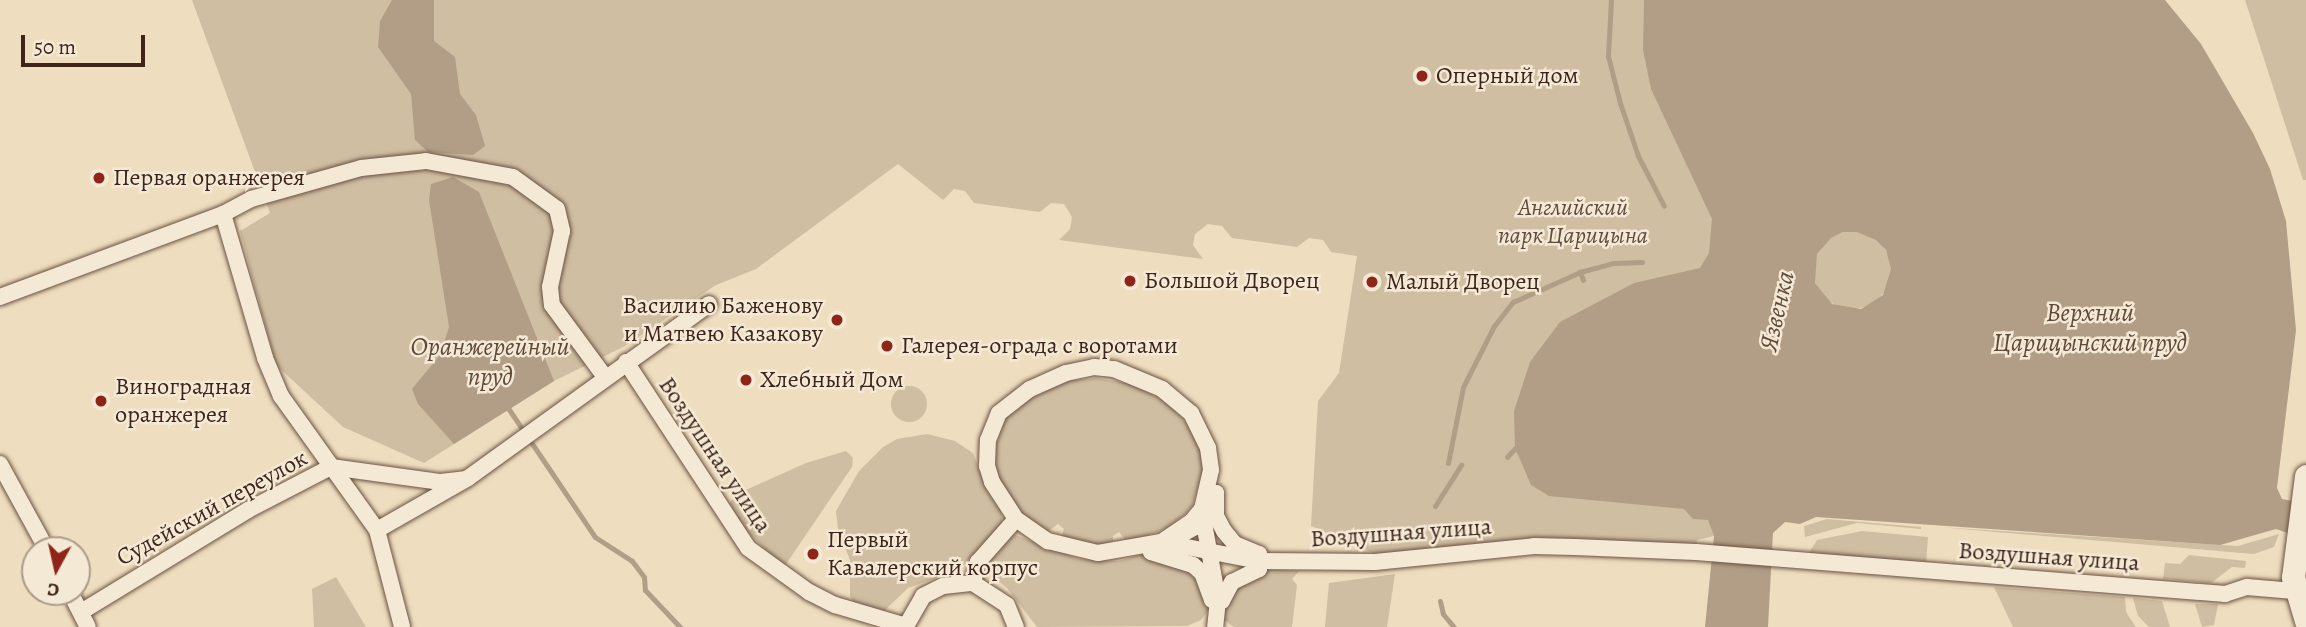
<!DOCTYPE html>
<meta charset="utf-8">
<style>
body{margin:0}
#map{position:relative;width:2306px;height:627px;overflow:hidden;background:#eeddbe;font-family:Alegreya,serif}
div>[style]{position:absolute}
.green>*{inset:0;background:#d0bea2}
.round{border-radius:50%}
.water>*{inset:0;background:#b29e86}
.stream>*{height:5px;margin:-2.5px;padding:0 2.5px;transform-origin:2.5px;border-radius:2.5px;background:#b29e86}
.roads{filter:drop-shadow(0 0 2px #6a5243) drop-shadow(0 0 2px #6a5243)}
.street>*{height:16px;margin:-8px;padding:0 8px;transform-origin:8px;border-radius:8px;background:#f4e9d5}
.secondary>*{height:23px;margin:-11.5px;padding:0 11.5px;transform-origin:11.5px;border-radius:11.5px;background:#f4e9d5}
.dots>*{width:19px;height:19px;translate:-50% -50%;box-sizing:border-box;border:4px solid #f4e9d5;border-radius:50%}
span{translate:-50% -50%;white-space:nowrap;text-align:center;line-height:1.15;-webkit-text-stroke:5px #f4e9d5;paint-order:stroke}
.poi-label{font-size:24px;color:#3e241a}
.left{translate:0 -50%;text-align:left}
.right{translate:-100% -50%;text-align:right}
.park-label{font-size:24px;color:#624a3c;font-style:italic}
.street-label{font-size:24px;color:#3e241a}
.water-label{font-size:26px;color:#61493a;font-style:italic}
.north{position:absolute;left:21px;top:536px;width:70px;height:70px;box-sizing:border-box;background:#f4e9d5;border:2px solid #ab9a8a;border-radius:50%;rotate:188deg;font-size:19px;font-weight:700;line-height:28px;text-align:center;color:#3e241a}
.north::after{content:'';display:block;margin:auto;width:24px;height:32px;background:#8f2418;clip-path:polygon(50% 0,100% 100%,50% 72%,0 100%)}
.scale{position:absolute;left:21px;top:35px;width:124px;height:32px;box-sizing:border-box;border:4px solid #3e241a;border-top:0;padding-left:9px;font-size:21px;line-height:24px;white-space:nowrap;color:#3e241a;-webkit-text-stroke:5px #f4e9d5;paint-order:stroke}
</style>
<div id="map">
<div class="green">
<i style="clip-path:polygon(192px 0,1832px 0,1714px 536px,1697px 540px,1696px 552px,1378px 555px,1311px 526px,1318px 401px,1339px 373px,1357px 256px,1331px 252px,1323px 240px,1309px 238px,1297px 247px,1232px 238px,1222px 226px,1208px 224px,1195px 234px,1193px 245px,1203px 259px,1059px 240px,1070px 229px,1072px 217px,1064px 204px,1051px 203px,1040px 212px,974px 203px,965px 191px,954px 189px,943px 200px,898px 164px,756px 269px,716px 285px,625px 346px,554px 381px,424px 463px,343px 427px,276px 365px,240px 231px,270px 213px)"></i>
<i style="clip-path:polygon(2245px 0,2306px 0,2306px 180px,2303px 180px)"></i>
<i class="round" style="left:1813px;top:231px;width:78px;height:78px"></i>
<i style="clip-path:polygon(1097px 378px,1132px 384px,1169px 404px,1198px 437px,1204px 467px,1192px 506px,1185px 514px,1167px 528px,1128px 543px,1119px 532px,1113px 536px,1113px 546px,1061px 539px,1064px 529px,1058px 524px,1046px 533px,1014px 507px,995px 478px,994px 452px,1004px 421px,1016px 405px,1065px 381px)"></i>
<i class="round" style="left:891px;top:386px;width:36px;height:36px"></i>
<i style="clip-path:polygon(927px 434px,955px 441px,973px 453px,988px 493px,1001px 511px,1002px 523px,959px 570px,908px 588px,881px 614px,854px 603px,850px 596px,850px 560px,838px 530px,836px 511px,859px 471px,883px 447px,897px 439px)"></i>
<i style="clip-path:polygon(846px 451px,853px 458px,852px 467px,784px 567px,736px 521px,730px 502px,737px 494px,806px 463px)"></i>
<i style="clip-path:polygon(1827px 519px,1921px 527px,1921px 529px,1857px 523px,1805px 537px,1804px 526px)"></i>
<i style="clip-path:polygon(1938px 527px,2238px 546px,2279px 534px,2274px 547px,2254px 554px)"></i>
<i style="clip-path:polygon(1862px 531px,1928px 537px,1926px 565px,1807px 556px,1817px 540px)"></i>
<i style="clip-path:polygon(1013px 534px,1078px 559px,1118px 561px,1151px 552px,1193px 565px,1210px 608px,1201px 620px,1187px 626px,1037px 627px,1007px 588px,986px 571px,985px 565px)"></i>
<i style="clip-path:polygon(2189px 555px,2246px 561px,2245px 568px,2232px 567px,2211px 583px,2163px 579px,2165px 563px,2180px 564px)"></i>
<i style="clip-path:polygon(1259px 569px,1299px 571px,1292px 579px,1297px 585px,1292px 627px,1234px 627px,1223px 619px,1222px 601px)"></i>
<i style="clip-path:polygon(1395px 574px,1387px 627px,1325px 627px,1329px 583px)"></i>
<i style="clip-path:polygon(336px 577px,366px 627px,314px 627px,312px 589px)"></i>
<i style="clip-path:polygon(1994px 587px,2125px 597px,2126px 612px,2136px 627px,2013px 627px)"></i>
<i style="clip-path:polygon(2133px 598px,2162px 601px,2170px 627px,2149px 627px,2138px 616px)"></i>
<i style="clip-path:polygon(2195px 604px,2218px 604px,2214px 625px,2202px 627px)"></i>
</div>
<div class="water">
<i style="clip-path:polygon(392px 0,434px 0,434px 41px,455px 57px,460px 94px,476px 115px,485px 146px,473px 155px,428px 152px,415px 140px,411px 94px,378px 47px,380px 21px)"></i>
<i style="clip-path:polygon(evenodd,1644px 0,2165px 0,2201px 44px,2253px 133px,2270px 169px,2286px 221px,2296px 330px,2277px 488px,2282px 499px,2306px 504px,2301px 538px,2276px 529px,2220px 545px,1816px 517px,1800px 524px,1785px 522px,1773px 533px,1768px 627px,1705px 627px,1714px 536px,1708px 520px,1693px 519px,1684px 509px,1549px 496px,1531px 485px,1515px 448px,1514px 411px,1530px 362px,1560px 322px,1634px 283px,1700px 268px,1709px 253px,1712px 219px,1651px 89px,1643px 50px,1644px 0,1843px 232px,1857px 232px,1876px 240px,1886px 250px,1891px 269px,1883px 295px,1861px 309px,1832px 304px,1815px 283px,1817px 254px,1831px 238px,1843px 232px)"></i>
<i style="clip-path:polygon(453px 177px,479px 192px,554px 381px,454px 444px,418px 404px,412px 389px,440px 355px,449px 327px,429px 200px,431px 184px)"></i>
</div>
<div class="stream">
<i style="left:1611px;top:0;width:56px;rotate:93.1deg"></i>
<i style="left:1608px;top:56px;width:49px;rotate:75.7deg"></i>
<i style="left:1620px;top:103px;width:56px;rotate:71.2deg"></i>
<i style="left:1638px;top:156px;width:56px;rotate:62.5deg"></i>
<i style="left:1583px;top:280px;width:9px;rotate:-111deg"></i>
<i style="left:1580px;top:272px;width:35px;rotate:-15deg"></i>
<i style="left:1614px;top:263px;width:28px;rotate:-2deg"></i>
<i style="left:506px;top:405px;width:159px;rotate:56deg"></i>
<i style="left:595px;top:537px;width:44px;rotate:33deg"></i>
<i style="left:632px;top:561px;width:20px;rotate:53deg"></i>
<i style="left:644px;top:577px;width:13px;rotate:86deg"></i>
<i style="left:645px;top:590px;width:51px;rotate:46.6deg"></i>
<i style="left:1507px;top:457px;width:12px;rotate:-48deg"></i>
<i style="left:1448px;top:463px;width:77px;rotate:-78.8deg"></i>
<i style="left:1463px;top:387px;width:68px;rotate:-63.1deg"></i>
<i style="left:1494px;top:326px;width:31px;rotate:-52deg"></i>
<i style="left:1513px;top:302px;width:73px;rotate:-24.1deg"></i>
<i style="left:1435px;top:506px;width:49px;rotate:-57.6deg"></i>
<i style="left:1440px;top:601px;width:13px;rotate:77deg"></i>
<i style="left:1443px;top:614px;width:17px;rotate:50deg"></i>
</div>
<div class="roads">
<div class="street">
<i style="left:223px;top:214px;width:150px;rotate:73.7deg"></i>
<i style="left:265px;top:358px;width:41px;rotate:67.2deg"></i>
<i style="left:281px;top:396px;width:165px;rotate:54.4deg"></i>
<i style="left:377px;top:530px;width:100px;rotate:75.5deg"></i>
<i style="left:0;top:297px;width:238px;rotate:-20.4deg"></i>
<i style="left:223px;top:214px;width:32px;rotate:-28deg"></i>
<i style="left:251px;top:199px;width:114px;rotate:-15.7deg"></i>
<i style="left:361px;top:168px;width:65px;rotate:-6.1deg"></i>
<i style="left:426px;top:161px;width:88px;rotate:10.4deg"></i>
<i style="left:513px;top:177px;width:54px;rotate:36deg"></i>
<i style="left:557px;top:209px;width:23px;rotate:77deg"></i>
<i style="left:562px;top:231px;width:57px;rotate:102.1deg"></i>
<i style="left:550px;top:287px;width:18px;rotate:84deg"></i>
<i style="left:552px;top:305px;width:89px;rotate:53.6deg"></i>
<i style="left:626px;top:362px;width:222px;rotate:56.7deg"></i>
<i style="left:748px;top:548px;width:75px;rotate:35.8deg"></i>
<i style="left:809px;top:592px;width:29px;rotate:27deg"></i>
<i style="left:835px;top:605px;width:74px;rotate:16.5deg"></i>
<i style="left:906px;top:626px;width:34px;rotate:-60deg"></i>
<i style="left:923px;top:596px;width:22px;rotate:-27deg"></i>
<i style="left:943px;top:586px;width:30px;rotate:-6deg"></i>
<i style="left:973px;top:583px;width:22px;rotate:-77deg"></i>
<i style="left:978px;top:562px;width:57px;rotate:-48.5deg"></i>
<i style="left:1016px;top:519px;width:39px;rotate:35deg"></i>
<i style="left:1048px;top:541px;width:51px;rotate:13.5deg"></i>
<i style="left:1098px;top:553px;width:64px;rotate:-9.9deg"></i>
<i style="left:1161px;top:542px;width:100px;rotate:11deg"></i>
<i style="left:1259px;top:561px;width:116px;rotate:0.5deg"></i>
<i style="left:1375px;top:562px;width:160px;rotate:-5.7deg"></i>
<i style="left:1534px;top:546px;width:41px;rotate:1.4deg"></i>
<i style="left:1575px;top:547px;width:121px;rotate:2.4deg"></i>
<i style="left:1696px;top:552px;width:531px;rotate:4.54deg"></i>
<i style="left:2225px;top:594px;width:23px;rotate:-18deg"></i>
<i style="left:2247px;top:587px;width:47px;rotate:4.9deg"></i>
<i style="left:0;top:464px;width:98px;rotate:61.3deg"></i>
<i style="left:1216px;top:493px;width:23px;rotate:90deg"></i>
<i style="left:1216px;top:516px;width:17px;rotate:62deg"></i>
<i style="left:1224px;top:531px;width:17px;rotate:50deg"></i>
<i style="left:1235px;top:544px;width:26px;rotate:23deg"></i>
<i style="left:1259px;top:554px;width:15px;rotate:90deg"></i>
<i style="left:1259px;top:569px;width:30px;rotate:154deg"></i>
<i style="left:1232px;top:582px;width:21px;rotate:118deg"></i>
<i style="left:1222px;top:601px;width:10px;rotate:-174deg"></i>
<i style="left:1212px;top:600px;width:29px;rotate:-110deg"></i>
<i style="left:1202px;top:573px;width:12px;rotate:-138deg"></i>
<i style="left:1193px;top:565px;width:44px;rotate:-162.8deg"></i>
<i style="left:1151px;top:552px;width:51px;rotate:-29.6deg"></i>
<i style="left:1195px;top:527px;width:40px;rotate:-58deg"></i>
<i style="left:1202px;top:512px;width:89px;rotate:79.7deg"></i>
<i style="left:1218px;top:600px;width:27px;rotate:96deg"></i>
<i style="left:1016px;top:519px;width:44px;rotate:-123deg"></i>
<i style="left:992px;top:482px;width:17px;rotate:-107deg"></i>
<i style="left:987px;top:466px;width:26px;rotate:-88deg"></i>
<i style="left:988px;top:440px;width:29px;rotate:-68deg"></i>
<i style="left:999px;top:413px;width:39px;rotate:-38deg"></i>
<i style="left:1030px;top:389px;width:39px;rotate:-24deg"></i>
<i style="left:1066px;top:373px;width:29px;rotate:-12deg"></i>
<i style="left:1094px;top:367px;width:20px;rotate:6deg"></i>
<i style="left:1114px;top:369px;width:52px;rotate:22.6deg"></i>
<i style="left:1162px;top:389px;width:38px;rotate:40deg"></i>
<i style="left:1191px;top:413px;width:39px;rotate:64deg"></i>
<i style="left:1208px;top:448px;width:22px;rotate:82deg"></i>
<i style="left:1211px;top:470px;width:40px;rotate:103deg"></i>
<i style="left:1202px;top:509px;width:17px;rotate:130deg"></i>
<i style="left:1191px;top:522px;width:36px;rotate:146deg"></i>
<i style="left:377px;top:530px;width:105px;rotate:-29.7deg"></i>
<i style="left:468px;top:478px;width:297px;rotate:-35.8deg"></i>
<i style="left:973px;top:583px;width:40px;rotate:32.9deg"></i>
<i style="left:1007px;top:605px;width:24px;rotate:68deg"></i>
<i style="left:70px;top:592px;width:39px;rotate:63deg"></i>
<i style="left:81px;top:612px;width:196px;rotate:-31.4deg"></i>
<i style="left:248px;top:510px;width:93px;rotate:-27.4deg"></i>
<i style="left:331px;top:467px;width:111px;rotate:7.8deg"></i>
<i style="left:441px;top:482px;width:24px;rotate:-7deg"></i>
</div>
<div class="secondary">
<i style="left:2306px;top:476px;width:102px;rotate:97.3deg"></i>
<i style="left:2293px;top:577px;width:46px;rotate:73.5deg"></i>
</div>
</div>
<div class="dots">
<i style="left:1422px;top:76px;background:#8f2418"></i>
<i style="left:99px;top:178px;background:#8f2418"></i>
<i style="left:1130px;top:281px;background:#8f2418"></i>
<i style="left:1372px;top:282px;background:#8f2418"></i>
<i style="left:837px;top:320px;background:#8f2418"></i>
<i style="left:887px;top:346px;background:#8f2418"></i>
<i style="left:746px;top:380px;background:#8f2418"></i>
<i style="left:101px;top:401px;background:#8f2418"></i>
<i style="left:813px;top:554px;background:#8f2418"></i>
</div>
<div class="poi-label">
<span class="left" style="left:1436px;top:76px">Оперный дом</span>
<span class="left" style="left:113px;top:178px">Первая оранжерея</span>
<span class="left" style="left:1144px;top:281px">Большой Дворец</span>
<span class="left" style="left:1386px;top:282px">Малый Дворец</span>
<span class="right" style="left:823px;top:320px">Василию Баженову<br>и Матвею Казакову</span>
<span class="left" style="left:901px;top:346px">Галерея-ограда с воротами</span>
<span class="left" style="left:760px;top:380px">Хлебный Дом</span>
<span class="left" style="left:115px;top:401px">Виноградная<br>оранжерея</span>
<span class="left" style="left:827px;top:554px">Первый<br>Кавалерский корпус</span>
</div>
<div class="park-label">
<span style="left:1573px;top:222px">Английский<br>парк Царицына</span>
</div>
<div class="street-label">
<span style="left:715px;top:455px;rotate:56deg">Воздушная улица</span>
<span style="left:212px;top:508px;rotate:-29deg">Судейский переулок</span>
<span style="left:1401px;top:533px;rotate:-4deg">Воздушная улица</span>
<span style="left:2049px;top:557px;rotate:4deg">Воздушная улица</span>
</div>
<div class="water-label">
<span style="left:1777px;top:311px;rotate:-77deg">Язвенка</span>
<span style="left:2090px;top:328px">Верхний<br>Царицынский пруд</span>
<span style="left:490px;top:362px">Оранжерейный<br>пруд</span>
</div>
<div class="north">С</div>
<div class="scale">50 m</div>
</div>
